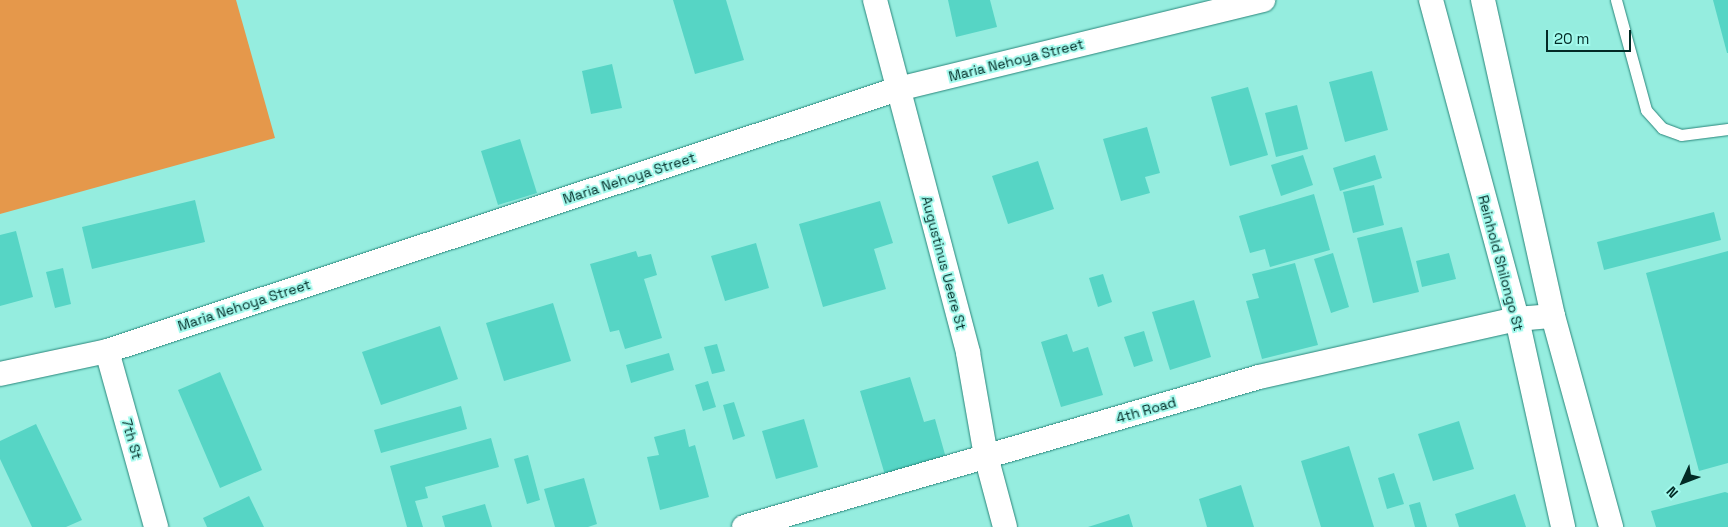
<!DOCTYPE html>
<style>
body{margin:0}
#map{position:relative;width:1728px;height:527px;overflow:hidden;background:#95eddf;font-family:"Space Grotesk",sans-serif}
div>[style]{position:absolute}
.green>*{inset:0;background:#e5984b}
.building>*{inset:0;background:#56d5c5}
.roads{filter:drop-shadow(0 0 1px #2a867b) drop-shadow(0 0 1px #2a867b)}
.service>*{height:11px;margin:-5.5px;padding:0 5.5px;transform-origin:5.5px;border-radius:5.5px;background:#fff}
.minor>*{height:24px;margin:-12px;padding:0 12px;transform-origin:12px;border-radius:12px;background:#fff}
span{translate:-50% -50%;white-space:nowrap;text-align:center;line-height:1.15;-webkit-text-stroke:4px #a3faed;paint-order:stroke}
.street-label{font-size:14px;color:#022a25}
.north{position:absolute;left:1658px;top:457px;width:50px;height:50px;-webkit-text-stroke:4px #a3faed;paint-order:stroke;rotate:227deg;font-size:14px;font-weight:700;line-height:20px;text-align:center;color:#022a25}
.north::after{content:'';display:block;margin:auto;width:18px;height:22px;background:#022a25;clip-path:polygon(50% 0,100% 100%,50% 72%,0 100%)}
.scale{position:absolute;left:1546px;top:30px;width:85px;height:22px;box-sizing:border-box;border:2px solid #022a25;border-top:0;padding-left:6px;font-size:15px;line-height:18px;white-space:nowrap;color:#022a25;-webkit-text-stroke:4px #a3faed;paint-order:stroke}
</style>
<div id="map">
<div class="green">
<i style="clip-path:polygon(0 0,236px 0,275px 138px,0 214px)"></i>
</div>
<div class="building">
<i style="clip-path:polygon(673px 0,726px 0,744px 60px,695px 74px)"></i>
<i style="clip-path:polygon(948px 0,990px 0,997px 27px,956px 37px)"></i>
<i style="clip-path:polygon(1713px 0,1728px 0,1728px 53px,1727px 53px)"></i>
<i style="clip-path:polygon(612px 64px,622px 108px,591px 114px,582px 71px)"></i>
<i style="clip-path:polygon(1372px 71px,1388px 130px,1345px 142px,1329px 82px)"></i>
<i style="clip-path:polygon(1248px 87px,1268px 155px,1230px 166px,1211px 97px)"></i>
<i style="clip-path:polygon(1297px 105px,1308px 149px,1276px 157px,1265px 113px)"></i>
<i style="clip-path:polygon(1147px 127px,1160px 173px,1145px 177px,1150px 193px,1121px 201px,1103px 139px)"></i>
<i style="clip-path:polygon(520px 139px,537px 193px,498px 205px,481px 151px)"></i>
<i style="clip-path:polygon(1303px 155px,1313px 185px,1281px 196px,1271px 165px)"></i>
<i style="clip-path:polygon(1375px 155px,1382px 178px,1340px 191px,1333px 168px)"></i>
<i style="clip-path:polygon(1038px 161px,1054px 209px,1008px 224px,992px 176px)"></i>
<i style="clip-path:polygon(1374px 185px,1384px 225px,1353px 233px,1343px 192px)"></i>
<i style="clip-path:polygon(1314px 194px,1330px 250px,1270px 267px,1265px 249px,1250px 253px,1239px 216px)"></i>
<i style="clip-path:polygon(195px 200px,205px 242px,92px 269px,82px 227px)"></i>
<i style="clip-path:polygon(880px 201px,893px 243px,874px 249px,886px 289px,823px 307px,799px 224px)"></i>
<i style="clip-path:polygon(1714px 212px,1721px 240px,1604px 270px,1597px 242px)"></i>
<i style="clip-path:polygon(1402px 227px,1419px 292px,1373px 303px,1357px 238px)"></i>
<i style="clip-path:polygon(16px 231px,33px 297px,0 306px,0 235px)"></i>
<i style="clip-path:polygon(756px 243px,769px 288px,725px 301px,711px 256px)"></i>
<i style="clip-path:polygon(636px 251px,638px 257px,651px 254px,657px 275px,644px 279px,662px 338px,625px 349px,619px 330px,610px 332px,590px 264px)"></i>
<i style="clip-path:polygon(1728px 251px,1728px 463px,1699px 471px,1646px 273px)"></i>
<i style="clip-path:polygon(1333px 253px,1349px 307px,1331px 313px,1314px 259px)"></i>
<i style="clip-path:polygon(1449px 253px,1456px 279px,1422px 287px,1416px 261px)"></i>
<i style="clip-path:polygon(1295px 263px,1318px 345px,1262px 359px,1246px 301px,1259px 298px,1252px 274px)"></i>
<i style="clip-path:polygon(63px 268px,71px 304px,55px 308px,46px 272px)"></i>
<i style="clip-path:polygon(1103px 274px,1112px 302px,1098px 307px,1089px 278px)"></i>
<i style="clip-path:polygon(1194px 300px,1211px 357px,1170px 370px,1152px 312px)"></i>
<i style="clip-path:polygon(553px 303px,571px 361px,504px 381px,486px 323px)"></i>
<i style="clip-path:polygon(440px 326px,458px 379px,381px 405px,362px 352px)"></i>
<i style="clip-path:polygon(1144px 331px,1153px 361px,1134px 367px,1124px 337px)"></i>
<i style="clip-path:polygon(1067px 334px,1073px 352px,1088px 347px,1103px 395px,1061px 407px,1041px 342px)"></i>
<i style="clip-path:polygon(717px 344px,725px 371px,712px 374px,704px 347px)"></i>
<i style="clip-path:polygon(669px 353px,674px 370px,631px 383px,626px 365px)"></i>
<i style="clip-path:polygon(220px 372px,262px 470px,220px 488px,178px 390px)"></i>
<i style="clip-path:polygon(910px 377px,924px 422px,935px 419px,946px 458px,885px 475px,860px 391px)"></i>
<i style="clip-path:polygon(708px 381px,716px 407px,703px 411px,695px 385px)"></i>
<i style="clip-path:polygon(734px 402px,745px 436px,733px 440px,723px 405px)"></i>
<i style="clip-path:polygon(461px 406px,467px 429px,381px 453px,374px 430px)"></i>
<i style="clip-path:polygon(804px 419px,818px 467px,776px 479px,762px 431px)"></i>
<i style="clip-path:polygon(1459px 421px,1474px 469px,1433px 481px,1418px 434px)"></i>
<i style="clip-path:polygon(36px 424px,82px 520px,66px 527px,32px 527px,0 459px,0 441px)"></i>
<i style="clip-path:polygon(685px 429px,689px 447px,695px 445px,709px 497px,660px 510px,647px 457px,659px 455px,654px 437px)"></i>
<i style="clip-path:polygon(491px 438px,499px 467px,425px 487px,428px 498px,415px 501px,423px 527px,407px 527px,390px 466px)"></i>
<i style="clip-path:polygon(1349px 446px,1374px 527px,1321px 527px,1301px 461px)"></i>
<i style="clip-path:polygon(528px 455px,540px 500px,527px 504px,514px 459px)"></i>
<i style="clip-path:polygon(1394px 473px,1404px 504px,1387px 509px,1378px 478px)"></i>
<i style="clip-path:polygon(584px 478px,597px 524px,588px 527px,555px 527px,544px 489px)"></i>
<i style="clip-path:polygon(1241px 485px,1254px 527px,1207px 527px,1199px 499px)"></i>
<i style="clip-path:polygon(1725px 492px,1728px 493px,1728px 527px,1656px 527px,1651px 511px)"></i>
<i style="clip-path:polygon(1515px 494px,1526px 527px,1459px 527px,1455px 514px)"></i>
<i style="clip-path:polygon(249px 496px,264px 527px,207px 527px,203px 518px)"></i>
<i style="clip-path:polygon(1420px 502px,1427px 527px,1415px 527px,1409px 505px)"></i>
<i style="clip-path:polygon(485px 504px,492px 527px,445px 527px,442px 516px)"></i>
<i style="clip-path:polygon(1129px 514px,1133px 527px,1088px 527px)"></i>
</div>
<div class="roads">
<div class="service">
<i style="left:1616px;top:0;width:114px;rotate:74.7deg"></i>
<i style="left:1646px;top:110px;width:24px;rotate:48deg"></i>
<i style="left:1662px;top:128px;width:20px;rotate:20deg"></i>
<i style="left:1681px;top:135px;width:47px;rotate:-7.3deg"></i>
</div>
<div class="minor">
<i style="left:875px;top:0;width:365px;rotate:75.2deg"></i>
<i style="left:968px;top:353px;width:105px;rotate:80.1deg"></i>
<i style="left:986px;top:456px;width:73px;rotate:75deg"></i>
<i style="left:1431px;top:0;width:330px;rotate:74.9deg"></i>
<i style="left:1517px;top:319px;width:213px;rotate:77.5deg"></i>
<i style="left:1483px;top:0;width:324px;rotate:77.5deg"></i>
<i style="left:1553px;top:316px;width:219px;rotate:74.6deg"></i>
<i style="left:107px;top:351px;width:183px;rotate:74.4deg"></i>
<i style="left:0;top:374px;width:109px;rotate:-12.1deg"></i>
<i style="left:107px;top:351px;width:833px;rotate:-18.33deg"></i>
<i style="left:898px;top:89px;width:376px;rotate:-13.7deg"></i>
<i style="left:744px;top:527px;width:536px;rotate:-16.24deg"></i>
<i style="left:1259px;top:377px;width:264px;rotate:-12.7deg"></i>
<i style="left:1517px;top:319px;width:36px;rotate:-5deg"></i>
</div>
</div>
<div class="street-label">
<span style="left:1016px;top:60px;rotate:-14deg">Maria Nehoya Street</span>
<span style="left:629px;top:178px;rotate:-18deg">Maria Nehoya Street</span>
<span style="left:944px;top:263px;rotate:75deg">Augustinus Ueere St</span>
<span style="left:1501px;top:263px;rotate:75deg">Reinhold Shilongo St</span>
<span style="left:244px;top:305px;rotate:-18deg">Maria Nehoya Street</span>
<span style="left:1146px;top:410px;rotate:-16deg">4th Road</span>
<span style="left:132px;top:439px;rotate:74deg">7th St</span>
</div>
<div class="north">N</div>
<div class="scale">20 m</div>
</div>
